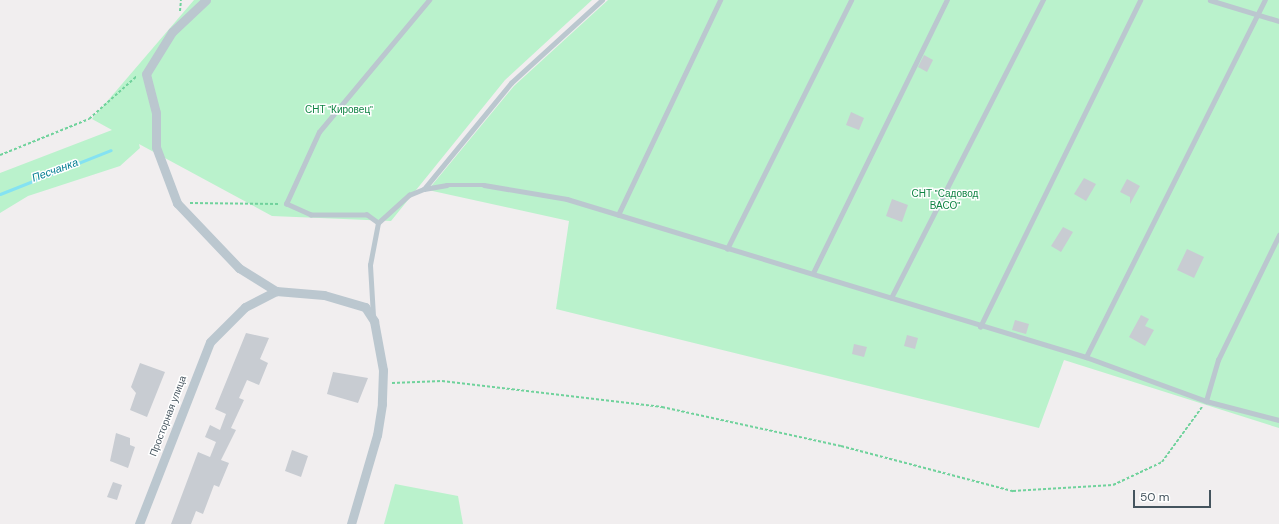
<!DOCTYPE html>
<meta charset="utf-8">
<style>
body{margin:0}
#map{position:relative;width:1279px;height:524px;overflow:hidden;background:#f1eeef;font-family:"DM Sans",sans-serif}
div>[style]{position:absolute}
.green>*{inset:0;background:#baf2cc}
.stream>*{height:3px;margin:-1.5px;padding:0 1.5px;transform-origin:1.5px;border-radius:1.5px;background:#84e2f2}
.building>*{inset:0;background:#c8ccd2}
.path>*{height:2px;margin-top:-1px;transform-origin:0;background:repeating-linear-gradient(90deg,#70d29c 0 3px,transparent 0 5px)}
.service>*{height:4.5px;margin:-2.25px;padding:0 2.25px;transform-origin:2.25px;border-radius:2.25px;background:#bbc7cf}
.minor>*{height:9px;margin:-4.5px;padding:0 4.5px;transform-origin:4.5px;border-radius:4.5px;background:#bbc7cf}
span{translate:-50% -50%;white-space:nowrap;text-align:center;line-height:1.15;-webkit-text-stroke:3px #fff;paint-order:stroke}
.park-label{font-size:10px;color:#108444}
.street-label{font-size:10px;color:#45545e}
.water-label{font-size:11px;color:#057e93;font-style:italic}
.scale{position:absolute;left:1133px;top:490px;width:78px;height:18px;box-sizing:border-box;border:2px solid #45545e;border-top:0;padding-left:5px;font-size:12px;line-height:14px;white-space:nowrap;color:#45545e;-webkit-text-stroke:3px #fff;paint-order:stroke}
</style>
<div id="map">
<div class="green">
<i style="clip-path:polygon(194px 0,592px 0,505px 80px,391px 221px,272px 216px,139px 144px,140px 148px,120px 166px,28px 196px,0 213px,0 173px,112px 130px,92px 119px)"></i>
<i style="clip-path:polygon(608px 0,1279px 0,1279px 428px,1064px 360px,1039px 428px,556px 309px,569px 221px,428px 190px,514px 86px)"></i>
<i style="clip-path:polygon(395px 484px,458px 496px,463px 524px,384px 524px)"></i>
</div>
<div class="stream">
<i style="left:0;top:194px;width:119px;rotate:-21.6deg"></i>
</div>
<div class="building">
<i style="clip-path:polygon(924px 55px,933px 60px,927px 72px,918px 67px)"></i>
<i style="clip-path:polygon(851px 112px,864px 118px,859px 130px,846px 125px)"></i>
<i style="clip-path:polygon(1084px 178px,1096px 184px,1086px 201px,1074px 194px)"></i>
<i style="clip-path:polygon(1127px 179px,1140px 186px,1130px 204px,1130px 197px,1120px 192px)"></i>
<i style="clip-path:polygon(892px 199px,908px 205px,902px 222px,886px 216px)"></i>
<i style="clip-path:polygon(1063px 227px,1073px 232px,1061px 252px,1051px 246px)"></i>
<i style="clip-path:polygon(1187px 249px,1204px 257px,1194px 278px,1177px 270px)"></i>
<i style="clip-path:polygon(1141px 315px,1149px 319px,1145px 326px,1154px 330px,1145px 346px,1129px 337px)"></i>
<i style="clip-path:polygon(1015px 320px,1029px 324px,1026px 334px,1012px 330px)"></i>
<i style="clip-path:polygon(246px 333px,269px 338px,260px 359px,268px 363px,259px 385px,247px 380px,239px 398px,244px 400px,231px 428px,236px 430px,221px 460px,229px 463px,219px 487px,214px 485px,203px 514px,196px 511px,191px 524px,171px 524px,198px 452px,210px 457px,216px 442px,205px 437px,210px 425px,220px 430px,226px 414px,215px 409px)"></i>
<i style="clip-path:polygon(907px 335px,918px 338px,915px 349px,904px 346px)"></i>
<i style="clip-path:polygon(854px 344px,867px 347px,864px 357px,852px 354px)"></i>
<i style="clip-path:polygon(140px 363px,165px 372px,147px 417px,130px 410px,136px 393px,131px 387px)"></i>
<i style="clip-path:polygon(333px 372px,368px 378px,358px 403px,327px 394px)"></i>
<i style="clip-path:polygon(116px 433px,130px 438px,130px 445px,135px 447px,128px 468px,110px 461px)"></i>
<i style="clip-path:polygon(292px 450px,308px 456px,301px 477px,285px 471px)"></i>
<i style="clip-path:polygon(113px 482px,122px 485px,117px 500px,107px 497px)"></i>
</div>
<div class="path">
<i style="left:180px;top:11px;width:11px;rotate:-85deg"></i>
<i style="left:0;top:155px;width:96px;rotate:-22deg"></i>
<i style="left:89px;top:119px;width:64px;rotate:-41.9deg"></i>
<i style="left:190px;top:203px;width:90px;rotate:0.6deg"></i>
<i style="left:392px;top:383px;width:50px;rotate:-2.3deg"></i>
<i style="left:442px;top:381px;width:222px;rotate:6.7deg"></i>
<i style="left:662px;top:407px;width:183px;rotate:12.3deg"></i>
<i style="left:841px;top:446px;width:178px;rotate:14.7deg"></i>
<i style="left:1013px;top:491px;width:100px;rotate:-3.4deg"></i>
<i style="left:1113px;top:485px;width:54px;rotate:-25.1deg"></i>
<i style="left:1162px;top:462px;width:68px;rotate:-54deg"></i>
</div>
<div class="service">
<i style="left:1210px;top:0;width:72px;rotate:16.9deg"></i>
<i style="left:424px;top:189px;width:137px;rotate:-50.6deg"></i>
<i style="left:511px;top:83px;width:123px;rotate:-42.4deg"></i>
<i style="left:618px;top:215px;width:238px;rotate:-64.6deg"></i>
<i style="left:378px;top:223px;width:14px;rotate:-144deg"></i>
<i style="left:367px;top:215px;width:56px;rotate:180deg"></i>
<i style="left:311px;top:215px;width:27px;rotate:-156deg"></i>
<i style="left:286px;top:204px;width:79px;rotate:-65.4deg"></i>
<i style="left:319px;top:132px;width:172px;rotate:-50.2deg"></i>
<i style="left:727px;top:249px;width:278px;rotate:-63.5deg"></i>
<i style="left:813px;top:273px;width:304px;rotate:-63.9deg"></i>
<i style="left:891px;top:298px;width:335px;rotate:-63deg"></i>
<i style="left:373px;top:316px;width:51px;rotate:-93.4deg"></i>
<i style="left:370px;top:265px;width:43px;rotate:-79.2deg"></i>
<i style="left:378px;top:223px;width:42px;rotate:-42.1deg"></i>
<i style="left:409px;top:195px;width:16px;rotate:-22deg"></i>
<i style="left:424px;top:189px;width:23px;rotate:-10deg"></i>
<i style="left:447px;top:185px;width:37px"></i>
<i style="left:484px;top:185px;width:84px;rotate:9.6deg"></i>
<i style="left:567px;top:199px;width:543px;rotate:16.93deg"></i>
<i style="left:1086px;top:357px;width:128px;rotate:20.1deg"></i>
<i style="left:1206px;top:401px;width:75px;rotate:14.6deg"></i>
<i style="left:980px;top:327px;width:364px;rotate:-63.9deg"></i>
<i style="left:1086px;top:357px;width:399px;rotate:-63.4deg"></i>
<i style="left:1206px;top:401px;width:43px;rotate:-73.7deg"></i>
<i style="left:1218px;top:360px;width:139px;rotate:-64deg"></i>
</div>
<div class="minor">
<i style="left:206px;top:0;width:47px;rotate:136.7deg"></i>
<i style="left:172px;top:32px;width:49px;rotate:121.8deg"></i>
<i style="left:146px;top:74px;width:40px;rotate:75.6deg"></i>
<i style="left:156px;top:113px;width:34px;rotate:90deg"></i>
<i style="left:156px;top:147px;width:60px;rotate:69.4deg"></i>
<i style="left:177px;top:203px;width:90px;rotate:46.4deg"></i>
<i style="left:239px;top:268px;width:44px;rotate:31.9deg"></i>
<i style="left:139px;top:524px;width:195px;rotate:-68.7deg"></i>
<i style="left:210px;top:342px;width:49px;rotate:-45deg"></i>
<i style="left:245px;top:307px;width:35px;rotate:-27deg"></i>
<i style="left:276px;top:291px;width:48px;rotate:4.8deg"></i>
<i style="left:324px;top:295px;width:43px;rotate:16.3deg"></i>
<i style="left:365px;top:307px;width:17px;rotate:57deg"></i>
<i style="left:374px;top:321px;width:50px;rotate:79.6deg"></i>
<i style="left:383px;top:370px;width:34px;rotate:92deg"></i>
<i style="left:382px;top:404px;width:31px;rotate:99deg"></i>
<i style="left:377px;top:435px;width:93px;rotate:106.3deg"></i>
</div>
<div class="park-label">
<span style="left:339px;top:110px">СНТ "Кировец"</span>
<span style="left:945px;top:199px">СНТ "Садовод<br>ВАСО"</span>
</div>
<div class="street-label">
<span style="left:168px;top:416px;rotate:-69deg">Просторная улица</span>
</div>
<div class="water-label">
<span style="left:55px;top:170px;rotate:-20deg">Песчанка</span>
</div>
<div class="scale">50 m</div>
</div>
